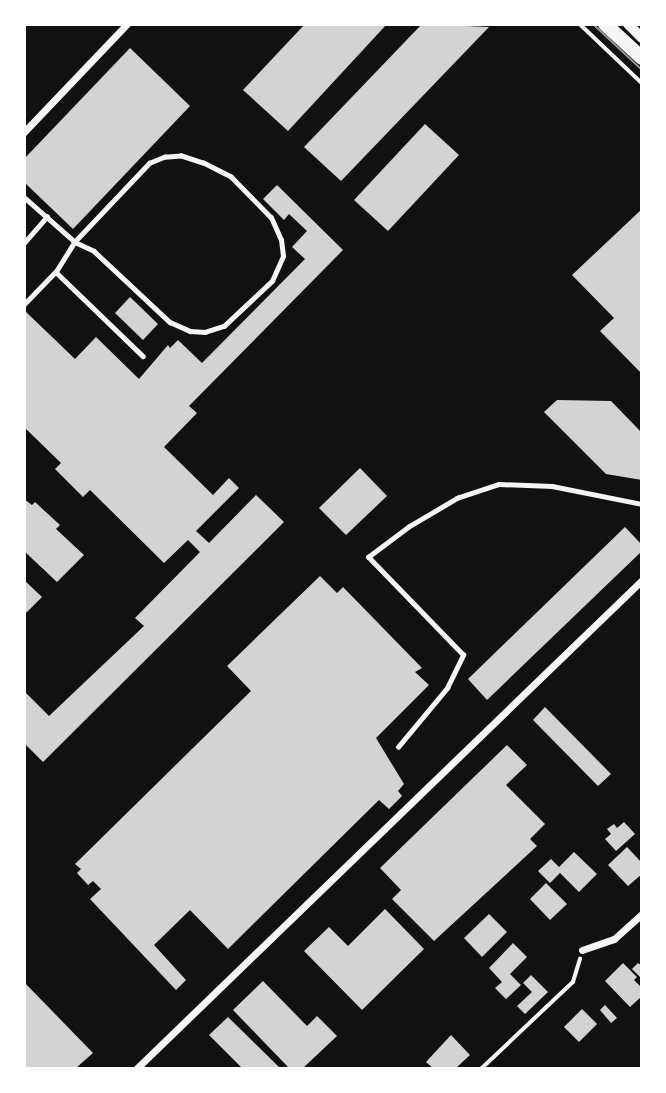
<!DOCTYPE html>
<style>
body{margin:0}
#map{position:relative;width:666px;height:1093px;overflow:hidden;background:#111;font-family:"DM Sans",sans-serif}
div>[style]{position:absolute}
.building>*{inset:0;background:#d3d3d3}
.path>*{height:3.5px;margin:-1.75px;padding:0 1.75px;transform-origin:1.75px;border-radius:1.75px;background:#f5f5f5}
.service>*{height:4.5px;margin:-2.25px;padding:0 2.25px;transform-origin:2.25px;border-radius:2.25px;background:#f5f5f5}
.minor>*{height:7px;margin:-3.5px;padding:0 3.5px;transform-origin:3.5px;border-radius:3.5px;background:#f5f5f5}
.tertiary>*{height:10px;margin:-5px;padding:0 5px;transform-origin:5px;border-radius:5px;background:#f5f5f5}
.motorway>*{height:14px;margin:-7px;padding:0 7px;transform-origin:7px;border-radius:7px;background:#f5f5f5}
.tram>*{height:2px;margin:-1px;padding:0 1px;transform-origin:1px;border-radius:1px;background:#9a9a9a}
span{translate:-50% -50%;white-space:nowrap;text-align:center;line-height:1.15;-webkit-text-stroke:5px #fff;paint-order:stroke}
.frame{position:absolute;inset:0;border:26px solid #fff;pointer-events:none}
</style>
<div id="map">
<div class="building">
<i style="clip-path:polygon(305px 24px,387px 24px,288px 131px,243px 90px)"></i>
<i style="clip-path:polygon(422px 24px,489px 27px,341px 181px,304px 147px)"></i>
<i style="clip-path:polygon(130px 48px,190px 106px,73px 229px,24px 182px,24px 159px)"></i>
<i style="clip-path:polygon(425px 124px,459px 155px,388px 231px,354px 200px)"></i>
<i style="clip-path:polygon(277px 185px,343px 250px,189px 406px,197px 413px,164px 447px,213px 495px,229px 478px,239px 488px,196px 531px,209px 543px,256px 495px,284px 522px,43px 762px,24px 743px,24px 691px,49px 716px,144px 626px,135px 618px,200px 552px,188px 540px,164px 563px,90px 490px,83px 497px,55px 469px,61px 463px,24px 427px,24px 310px,75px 359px,96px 337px,139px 379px,168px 345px,170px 348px,178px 340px,202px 363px,305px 259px,292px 247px,307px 231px,289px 214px,284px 220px,263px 199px)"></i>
<i style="clip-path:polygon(642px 209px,642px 374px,600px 331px,614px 318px,572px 275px)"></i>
<i style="clip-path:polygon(130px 297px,158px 324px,143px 340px,115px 313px)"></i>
<i style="clip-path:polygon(557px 400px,611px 401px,642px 433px,642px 480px,606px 474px,544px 412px)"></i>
<i style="clip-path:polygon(360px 468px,387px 496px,346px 535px,319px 508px)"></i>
<i style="clip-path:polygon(24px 499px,32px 505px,35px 502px,60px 525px,56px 529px,84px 555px,57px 582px,24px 551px)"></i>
<i style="clip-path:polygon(625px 527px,642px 545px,642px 551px,487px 700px,468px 679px)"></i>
<i style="clip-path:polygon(320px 576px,337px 593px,343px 587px,422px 668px,415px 672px,429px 685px,376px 738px,404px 784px,398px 791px,402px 796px,389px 809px,379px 800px,228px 949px,190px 910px,154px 945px,186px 980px,176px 990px,90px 899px,101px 889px,93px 881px,88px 885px,77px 873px,81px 869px,75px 864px,251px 691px,227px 666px)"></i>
<i style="clip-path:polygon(24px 580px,42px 597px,24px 615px)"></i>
<i style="clip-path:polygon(545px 707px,611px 774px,598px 786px,533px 720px)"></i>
<i style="clip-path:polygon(507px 745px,527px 765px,506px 785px,545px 824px,530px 839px,537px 846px,434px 941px,392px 899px,401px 890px,380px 868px)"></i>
<i style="clip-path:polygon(624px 822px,635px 834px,616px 851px,605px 839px,611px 834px,607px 829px,614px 824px,617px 828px)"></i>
<i style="clip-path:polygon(627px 847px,642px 863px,642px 874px,628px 886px,608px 865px)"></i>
<i style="clip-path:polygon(574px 852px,597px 874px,579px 892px,560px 873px,550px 883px,538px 871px,551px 859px,559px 867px)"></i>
<i style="clip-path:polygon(546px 883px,567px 904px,550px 920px,530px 899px)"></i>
<i style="clip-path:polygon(385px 909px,424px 949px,362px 1010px,304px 951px,329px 927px,348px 946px)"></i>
<i style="clip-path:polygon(489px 914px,507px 932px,482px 957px,464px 938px)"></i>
<i style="clip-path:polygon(513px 943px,527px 957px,510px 974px,521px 985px,506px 999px,495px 988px,502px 982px,489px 968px)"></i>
<i style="clip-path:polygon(623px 963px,637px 977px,634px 980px,642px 988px,642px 996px,630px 1007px,605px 981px)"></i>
<i style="clip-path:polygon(638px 963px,642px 966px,642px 979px,632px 969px)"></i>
<i style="clip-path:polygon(531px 975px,548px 992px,525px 1014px,517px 1006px,532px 992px,523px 983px)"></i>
<i style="clip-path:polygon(263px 981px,307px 1026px,317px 1016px,337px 1036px,303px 1068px,289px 1068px,233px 1010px)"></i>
<i style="clip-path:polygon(24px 982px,93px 1053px,76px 1068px,24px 1068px)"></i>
<i style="clip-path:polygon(605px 1005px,617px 1018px,611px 1023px,600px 1010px)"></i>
<i style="clip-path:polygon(582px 1009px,597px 1024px,579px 1042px,564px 1027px)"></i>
<i style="clip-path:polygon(228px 1017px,280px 1068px,242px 1068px,209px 1035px)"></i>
<i style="clip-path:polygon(451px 1035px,470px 1055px,456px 1068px,433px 1068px,426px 1062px)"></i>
</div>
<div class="path">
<i style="left:580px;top:24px;width:86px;rotate:43.6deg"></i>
<i style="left:482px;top:1068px;width:125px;rotate:-43.4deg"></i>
<i style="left:573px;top:982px;width:24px;rotate:-73deg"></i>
</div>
<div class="service">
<i style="left:24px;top:197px;width:68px;rotate:41.4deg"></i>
<i style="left:75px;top:242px;width:21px;rotate:25deg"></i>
<i style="left:94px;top:251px;width:104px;rotate:43.1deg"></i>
<i style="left:170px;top:322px;width:22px;rotate:24deg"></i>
<i style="left:190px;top:331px;width:15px;rotate:4deg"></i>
<i style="left:205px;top:332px;width:20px;rotate:-18deg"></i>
<i style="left:224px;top:326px;width:66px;rotate:-43.2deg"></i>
<i style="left:272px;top:281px;width:27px;rotate:-66deg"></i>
<i style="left:283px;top:256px;width:16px;rotate:-97deg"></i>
<i style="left:281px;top:240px;width:24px;rotate:-114deg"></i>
<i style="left:271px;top:218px;width:57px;rotate:-134.3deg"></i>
<i style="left:231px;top:177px;width:31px;rotate:-153deg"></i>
<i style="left:203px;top:163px;width:23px;rotate:-162deg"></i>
<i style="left:181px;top:156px;width:16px;rotate:176deg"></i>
<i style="left:165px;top:157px;width:16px;rotate:158deg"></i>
<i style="left:150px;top:163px;width:109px;rotate:133.5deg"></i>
<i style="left:75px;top:242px;width:36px;rotate:122deg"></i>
<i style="left:56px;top:272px;width:45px;rotate:134.1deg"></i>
<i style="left:24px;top:243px;width:35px;rotate:-49deg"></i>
<i style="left:56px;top:272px;width:121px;rotate:44deg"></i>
<i style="left:398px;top:747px;width:77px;rotate:-50.3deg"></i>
<i style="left:447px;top:688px;width:37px;rotate:-64deg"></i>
<i style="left:463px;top:655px;width:136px;rotate:-134.1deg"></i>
<i style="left:368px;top:557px;width:50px;rotate:-36.9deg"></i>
<i style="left:408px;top:527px;width:57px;rotate:-30.6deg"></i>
<i style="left:457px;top:498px;width:44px;rotate:-18.4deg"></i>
<i style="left:499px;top:484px;width:53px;rotate:2.2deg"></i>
<i style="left:552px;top:486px;width:92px;rotate:11.3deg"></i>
</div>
<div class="minor">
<i style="left:24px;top:132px;width:149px;rotate:-46.4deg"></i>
<i style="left:582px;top:950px;width:34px;rotate:-19deg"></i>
<i style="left:614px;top:939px;width:38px;rotate:-42deg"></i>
<i style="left:137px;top:1068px;width:702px;rotate:-44.02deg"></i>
</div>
<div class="tertiary">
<i style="left:628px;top:24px;width:20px;rotate:45deg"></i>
</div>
<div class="motorway">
<i style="left:605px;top:24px;width:50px;rotate:42.6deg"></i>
</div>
<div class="tram">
<i style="left:593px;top:24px;width:67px;rotate:43.2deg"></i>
</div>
<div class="frame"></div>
</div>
